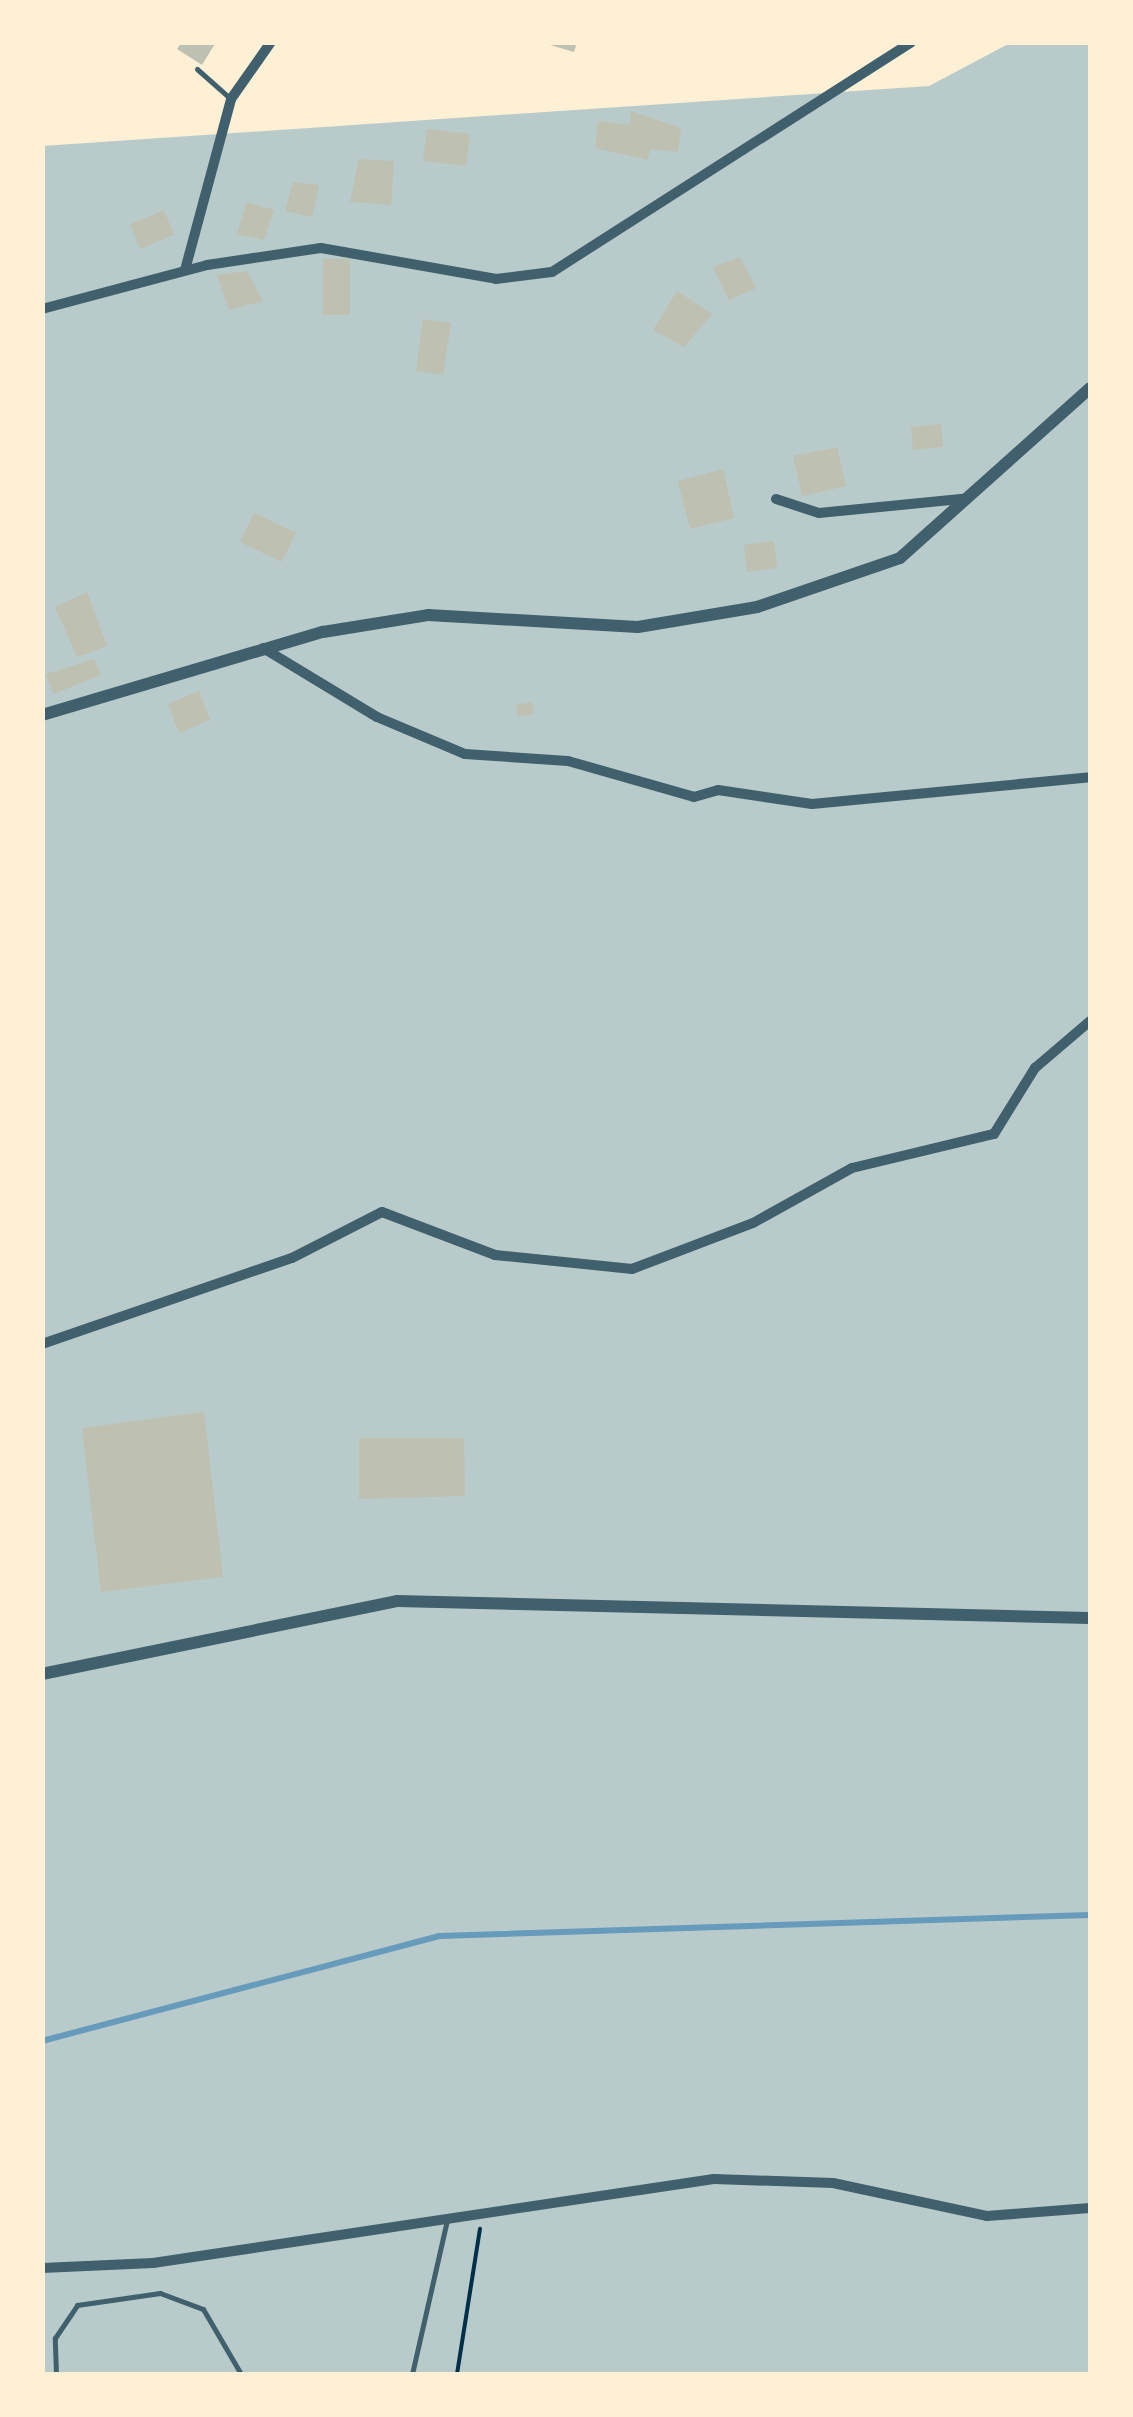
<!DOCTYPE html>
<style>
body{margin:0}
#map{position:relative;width:1133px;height:2417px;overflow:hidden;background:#fdf0d5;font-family:Lato,sans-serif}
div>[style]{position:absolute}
.green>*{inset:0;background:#b9caca}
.stream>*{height:6px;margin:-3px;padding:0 3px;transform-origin:3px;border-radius:3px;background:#669bbc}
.building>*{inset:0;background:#bec0b2}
.path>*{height:4px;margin:-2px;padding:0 2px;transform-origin:2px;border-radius:2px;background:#003049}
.service>*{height:5px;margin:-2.5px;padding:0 2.5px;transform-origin:2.5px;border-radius:2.5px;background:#3f606c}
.minor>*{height:10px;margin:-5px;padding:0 5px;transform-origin:5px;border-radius:5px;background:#3f606c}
.tertiary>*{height:12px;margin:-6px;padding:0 6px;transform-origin:6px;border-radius:6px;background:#3f606c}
span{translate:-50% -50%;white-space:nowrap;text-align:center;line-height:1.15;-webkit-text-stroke:8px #fdf0d5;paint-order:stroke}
.frame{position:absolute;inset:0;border:45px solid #fdf0d5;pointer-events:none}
</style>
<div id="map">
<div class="green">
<i style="clip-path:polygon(1010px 43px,1090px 43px,1090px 2374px,43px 2374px,42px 146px,929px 86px)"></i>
</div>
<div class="stream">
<i style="left:42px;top:2041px;width:411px;rotate:-14.8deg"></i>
<i style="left:439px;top:1936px;width:651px;rotate:-1.85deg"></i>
</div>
<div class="building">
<i style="clip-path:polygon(182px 42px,216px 42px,202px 65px,177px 49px)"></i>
<i style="clip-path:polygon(540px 42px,577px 42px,574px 52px)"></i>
<i style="clip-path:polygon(631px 111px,681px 128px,678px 152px,650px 149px,648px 160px,595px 148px,598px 121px,630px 125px)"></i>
<i style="clip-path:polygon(427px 129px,470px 134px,466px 166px,423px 161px)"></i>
<i style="clip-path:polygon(359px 159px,394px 161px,391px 205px,350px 202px)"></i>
<i style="clip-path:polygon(293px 182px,319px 185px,312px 217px,285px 211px)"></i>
<i style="clip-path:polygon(247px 202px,274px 210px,264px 240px,237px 234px)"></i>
<i style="clip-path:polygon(164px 210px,174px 235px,140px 249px,130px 224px)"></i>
<i style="clip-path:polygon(740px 257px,756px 288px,729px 300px,713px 267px)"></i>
<i style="clip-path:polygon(323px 259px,350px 259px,350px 315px,323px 315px)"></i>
<i style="clip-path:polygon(247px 271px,263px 301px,229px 310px,217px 275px)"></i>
<i style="clip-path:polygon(677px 291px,712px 314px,684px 347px,653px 330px)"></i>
<i style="clip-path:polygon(423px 319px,451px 323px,443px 375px,416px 371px)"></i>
<i style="clip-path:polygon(941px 424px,943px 447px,913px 450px,911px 427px)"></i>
<i style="clip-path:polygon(837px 447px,846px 486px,802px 496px,793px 456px)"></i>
<i style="clip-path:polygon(723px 469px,734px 518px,690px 529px,678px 481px)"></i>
<i style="clip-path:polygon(254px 513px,296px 533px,281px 562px,240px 542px)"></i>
<i style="clip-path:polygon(774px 541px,777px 568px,747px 572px,744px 545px)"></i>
<i style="clip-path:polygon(87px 592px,107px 646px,77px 657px,55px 607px)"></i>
<i style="clip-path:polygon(94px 659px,101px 675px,53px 694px,46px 674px)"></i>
<i style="clip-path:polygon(199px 691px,210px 720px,179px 733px,168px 704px)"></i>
<i style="clip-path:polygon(532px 702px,534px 714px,518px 717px,516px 705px)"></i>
<i style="clip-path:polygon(204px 1412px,223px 1577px,101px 1592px,82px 1428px)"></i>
<i style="clip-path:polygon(359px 1438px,464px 1438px,465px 1496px,359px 1499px)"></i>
</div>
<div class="path">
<i style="left:457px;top:2374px;width:147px;rotate:-81deg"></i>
</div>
<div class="service">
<i style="left:197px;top:69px;width:45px;rotate:41.4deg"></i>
<i style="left:56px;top:2374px;width:36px;rotate:-92deg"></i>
<i style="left:55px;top:2338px;width:40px;rotate:-56deg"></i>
<i style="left:77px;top:2305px;width:84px;rotate:-8.2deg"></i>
<i style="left:160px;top:2293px;width:46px;rotate:20.4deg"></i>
<i style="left:203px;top:2309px;width:75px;rotate:59.7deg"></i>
<i style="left:412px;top:2374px;width:158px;rotate:-77.2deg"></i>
</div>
<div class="minor">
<i style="left:185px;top:270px;width:177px;rotate:-74.9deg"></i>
<i style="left:231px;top:99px;width:70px;rotate:-54.9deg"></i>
<i style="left:42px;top:309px;width:171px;rotate:-14.9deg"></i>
<i style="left:207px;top:265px;width:115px;rotate:-8.5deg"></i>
<i style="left:321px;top:248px;width:178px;rotate:10deg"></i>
<i style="left:496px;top:279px;width:56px;rotate:-7.1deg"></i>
<i style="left:552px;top:272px;width:426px;rotate:-32.6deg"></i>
<i style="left:776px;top:499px;width:45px;rotate:18deg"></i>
<i style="left:819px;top:513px;width:145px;rotate:-5.6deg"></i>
<i style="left:263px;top:648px;width:133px;rotate:31.2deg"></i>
<i style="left:377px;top:717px;width:95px;rotate:22.8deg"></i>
<i style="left:465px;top:754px;width:103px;rotate:3.9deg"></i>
<i style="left:568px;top:761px;width:131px;rotate:15.9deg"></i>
<i style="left:694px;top:797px;width:25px;rotate:-16deg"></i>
<i style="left:718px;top:790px;width:95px;rotate:8.5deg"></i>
<i style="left:812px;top:804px;width:279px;rotate:-5.5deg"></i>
<i style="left:42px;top:1344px;width:264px;rotate:-19deg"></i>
<i style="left:292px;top:1258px;width:101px;rotate:-27.1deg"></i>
<i style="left:382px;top:1212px;width:121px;rotate:20.8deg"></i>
<i style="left:495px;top:1255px;width:138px;rotate:5.8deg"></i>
<i style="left:632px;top:1269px;width:129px;rotate:-20.8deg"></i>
<i style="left:753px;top:1223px;width:113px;rotate:-29.1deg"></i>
<i style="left:852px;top:1168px;width:146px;rotate:-13.5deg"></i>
<i style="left:994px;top:1134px;width:78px;rotate:-58.2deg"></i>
<i style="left:1035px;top:1068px;width:72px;rotate:-40.5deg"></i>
<i style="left:42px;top:2268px;width:111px;rotate:-2.6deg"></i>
<i style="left:153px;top:2263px;width:567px;rotate:-8.52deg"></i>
<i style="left:714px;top:2179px;width:119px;rotate:1.9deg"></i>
<i style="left:833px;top:2183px;width:157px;rotate:12.1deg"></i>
<i style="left:987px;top:2216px;width:103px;rotate:-4.4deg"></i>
</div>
<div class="tertiary">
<i style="left:42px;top:715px;width:293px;rotate:-16.5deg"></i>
<i style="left:323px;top:632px;width:106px;rotate:-9.2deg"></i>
<i style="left:428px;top:615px;width:210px;rotate:3.3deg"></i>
<i style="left:638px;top:627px;width:121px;rotate:-9.5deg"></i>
<i style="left:757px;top:607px;width:151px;rotate:-18.9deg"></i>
<i style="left:900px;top:558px;width:255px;rotate:-41.8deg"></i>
<i style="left:42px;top:1674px;width:362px;rotate:-11.6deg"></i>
<i style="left:397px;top:1601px;width:693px;rotate:1.41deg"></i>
</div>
<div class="frame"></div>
</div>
